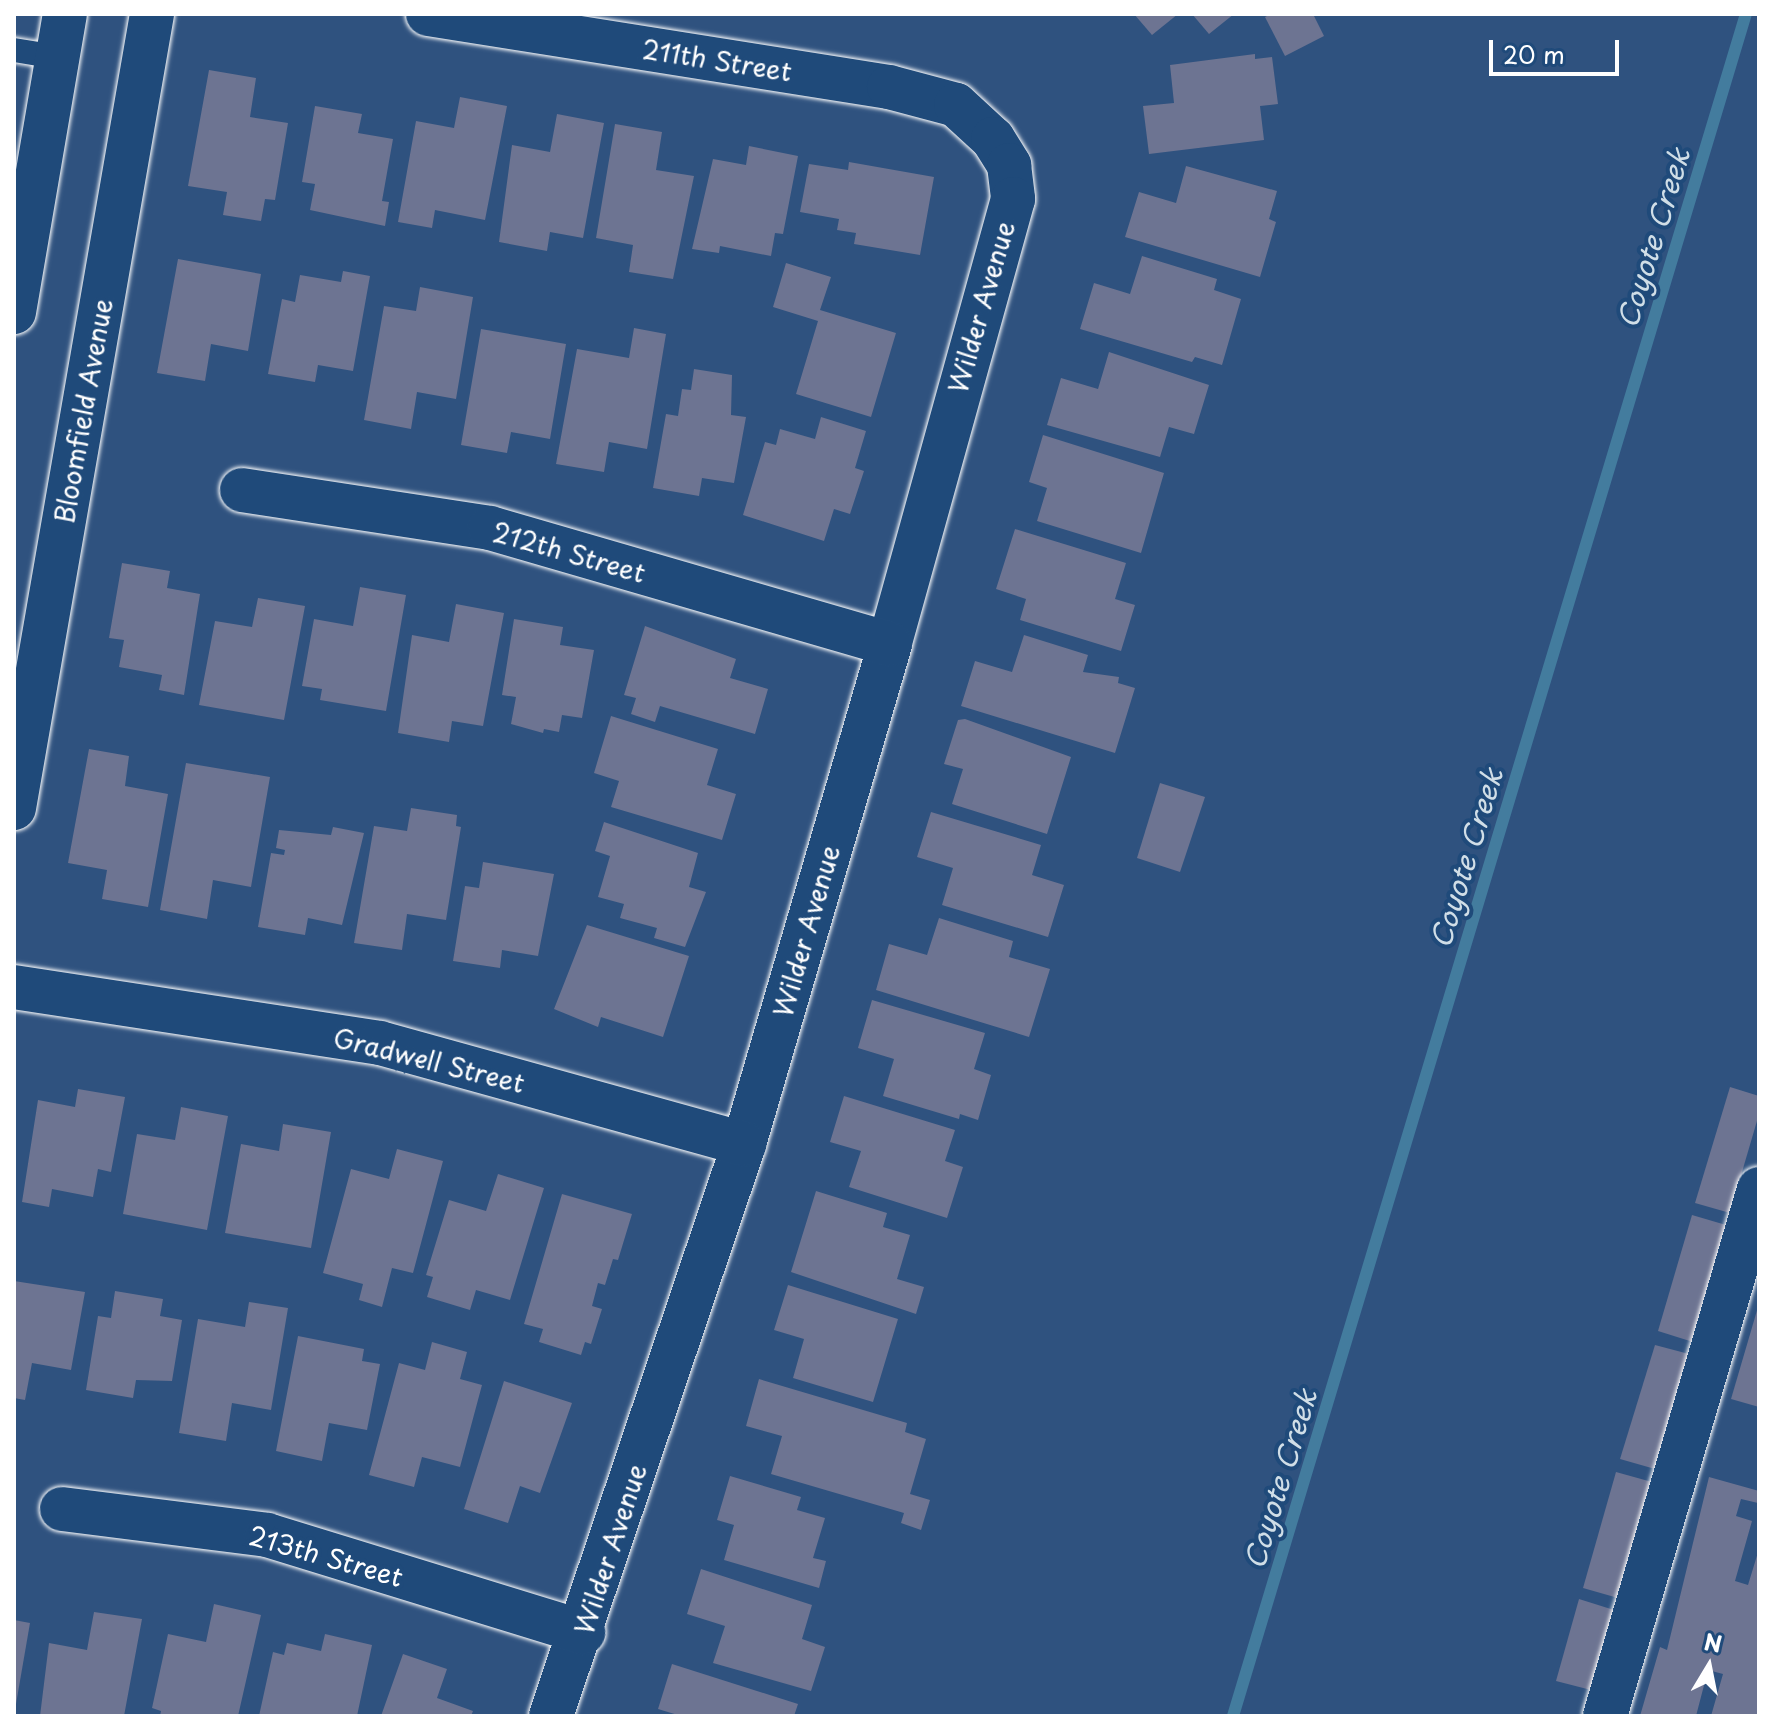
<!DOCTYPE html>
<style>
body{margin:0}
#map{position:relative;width:1773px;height:1730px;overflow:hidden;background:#2f527f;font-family:"Playpen Sans",sans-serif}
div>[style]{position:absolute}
.stream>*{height:12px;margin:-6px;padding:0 6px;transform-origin:6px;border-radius:6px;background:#437c9e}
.building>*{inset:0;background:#6d7492}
.roads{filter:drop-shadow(0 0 2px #fff) drop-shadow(0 0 2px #fff)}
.service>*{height:24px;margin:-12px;padding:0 12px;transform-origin:12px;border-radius:12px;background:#1f4a7a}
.minor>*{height:44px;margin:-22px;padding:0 22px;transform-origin:22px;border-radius:22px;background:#1f4a7a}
.tertiary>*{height:44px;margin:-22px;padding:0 22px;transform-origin:22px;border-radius:22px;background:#1f4a7a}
span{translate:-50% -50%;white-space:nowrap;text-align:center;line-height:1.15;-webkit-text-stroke:8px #1f4a7a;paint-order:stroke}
.street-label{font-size:26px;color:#fff}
.water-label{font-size:28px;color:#d0dee7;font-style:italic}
.frame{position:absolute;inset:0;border:16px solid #fff;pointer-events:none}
.north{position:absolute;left:1669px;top:1626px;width:80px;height:80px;-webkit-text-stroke:6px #1f4a7a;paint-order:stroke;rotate:10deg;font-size:22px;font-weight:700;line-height:32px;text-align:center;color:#fff}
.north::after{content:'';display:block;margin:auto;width:28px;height:36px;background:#fff;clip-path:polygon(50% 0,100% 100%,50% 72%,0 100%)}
.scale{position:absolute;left:1489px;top:40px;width:130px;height:36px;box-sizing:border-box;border:4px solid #fff;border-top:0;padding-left:10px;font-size:24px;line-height:28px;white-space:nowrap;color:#fff;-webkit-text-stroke:6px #1f4a7a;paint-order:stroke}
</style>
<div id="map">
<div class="stream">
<i style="left:1233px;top:1716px;width:1778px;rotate:-73.23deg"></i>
</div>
<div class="building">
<i style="clip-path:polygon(1134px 14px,1178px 14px,1152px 35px)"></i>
<i style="clip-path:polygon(1192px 14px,1234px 14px,1209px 34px)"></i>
<i style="clip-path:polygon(1271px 14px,1313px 14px,1324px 36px,1285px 56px,1265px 17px)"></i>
<i style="clip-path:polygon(1255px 54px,1255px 59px,1272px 57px,1278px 104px,1260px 106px,1264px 140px,1149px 154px,1143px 106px,1174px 103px,1170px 65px)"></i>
<i style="clip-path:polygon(209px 70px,256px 78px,250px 117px,288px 123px,275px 200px,265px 199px,261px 221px,223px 215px,227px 192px,188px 186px)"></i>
<i style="clip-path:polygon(460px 97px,507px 106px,485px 220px,435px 210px,432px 228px,398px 222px,416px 121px,454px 128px)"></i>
<i style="clip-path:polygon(315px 106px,362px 114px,358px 133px,393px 139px,382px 201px,389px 202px,385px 226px,310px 210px,315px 184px,302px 182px)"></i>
<i style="clip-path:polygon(557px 114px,604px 123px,583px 238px,550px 232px,547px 251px,499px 242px,512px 145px,550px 152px)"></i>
<i style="clip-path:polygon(615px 124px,662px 132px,656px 170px,694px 176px,673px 279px,629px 272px,633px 245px,596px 238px)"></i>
<i style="clip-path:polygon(749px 146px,798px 156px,783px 234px,775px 233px,771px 256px,720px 246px,719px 253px,692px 249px,713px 159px,746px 165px)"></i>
<i style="clip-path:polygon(849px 162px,934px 177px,920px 255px,854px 244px,856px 233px,837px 230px,839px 219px,800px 212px,809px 164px,848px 170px)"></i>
<i style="clip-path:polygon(1186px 166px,1277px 191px,1269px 219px,1276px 222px,1260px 277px,1125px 237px,1139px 192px,1176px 203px)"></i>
<i style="clip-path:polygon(1142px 256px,1217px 279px,1214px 290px,1241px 299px,1222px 365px,1195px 357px,1192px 362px,1080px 329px,1094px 283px,1130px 294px)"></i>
<i style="clip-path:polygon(178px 259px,261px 274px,248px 351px,211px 344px,205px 381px,157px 373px)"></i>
<i style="clip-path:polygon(786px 263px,831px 277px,820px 310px,896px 333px,871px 417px,796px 394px,818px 321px,773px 307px)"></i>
<i style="clip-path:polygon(343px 271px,370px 276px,353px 371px,318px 365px,315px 382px,268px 374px,282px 299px,295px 302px,300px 275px,341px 282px)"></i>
<i style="clip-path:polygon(420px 287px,473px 297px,456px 399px,417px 392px,411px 429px,364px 420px,384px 306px,416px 311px)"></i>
<i style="clip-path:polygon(634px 328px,666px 334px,647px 449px,609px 442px,604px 472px,556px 464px,577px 349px,629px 358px)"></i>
<i style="clip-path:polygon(481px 329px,566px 344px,550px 439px,511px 432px,507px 453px,461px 445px)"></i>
<i style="clip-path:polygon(1109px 352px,1209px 385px,1194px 434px,1169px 427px,1160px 457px,1047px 425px,1061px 378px,1098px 389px)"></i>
<i style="clip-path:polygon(694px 369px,732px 375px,731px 415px,746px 417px,734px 483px,702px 478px,699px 496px,653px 488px,666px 414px,678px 416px,682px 389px,691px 390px)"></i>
<i style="clip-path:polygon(821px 417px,866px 431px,855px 468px,864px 471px,850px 514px,834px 509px,824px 541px,743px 515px,765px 442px,776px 445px,780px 429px,815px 439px)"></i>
<i style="clip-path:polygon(1043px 435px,1164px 473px,1141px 553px,1037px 521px,1047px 488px,1029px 482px)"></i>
<i style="clip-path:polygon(1015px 529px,1126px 563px,1115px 599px,1135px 605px,1121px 651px,1020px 620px,1026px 599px,996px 589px)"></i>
<i style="clip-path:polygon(122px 563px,170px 571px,167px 588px,200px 594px,184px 695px,159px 690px,162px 675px,119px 667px,124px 640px,109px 638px)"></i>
<i style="clip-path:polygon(360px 587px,406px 595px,386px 711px,320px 700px,322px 689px,302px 686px,314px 619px,353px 626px)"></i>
<i style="clip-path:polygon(258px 598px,305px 606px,284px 720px,199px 705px,215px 621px,252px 627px)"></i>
<i style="clip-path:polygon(456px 604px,504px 613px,483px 726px,452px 721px,449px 742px,398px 733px,412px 635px,449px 642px)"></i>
<i style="clip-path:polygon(514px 619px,563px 627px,560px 645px,594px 650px,582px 718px,562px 715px,559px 732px,544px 729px,543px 733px,511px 724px,516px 697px,502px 695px)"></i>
<i style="clip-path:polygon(645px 626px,736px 659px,730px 678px,768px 689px,755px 734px,660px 706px,655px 722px,631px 714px,636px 698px,624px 695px)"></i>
<i style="clip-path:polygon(1024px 635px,1088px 655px,1083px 672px,1119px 677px,1118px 683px,1135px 688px,1115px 753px,961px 706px,975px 661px,1012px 672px)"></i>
<i style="clip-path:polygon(611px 716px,718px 749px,707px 785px,736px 794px,722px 840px,611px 807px,619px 781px,594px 773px)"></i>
<i style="clip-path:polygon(965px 719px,1071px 757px,1047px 834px,952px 804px,963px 769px,944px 764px,958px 720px)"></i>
<i style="clip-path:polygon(89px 749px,129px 756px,125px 786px,168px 794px,148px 907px,102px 899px,107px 870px,68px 863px)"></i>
<i style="clip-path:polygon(186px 763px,270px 777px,251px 887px,213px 880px,207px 919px,160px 910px)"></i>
<i style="clip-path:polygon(1160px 783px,1205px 797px,1180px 872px,1137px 858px)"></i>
<i style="clip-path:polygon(411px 808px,457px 815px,456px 826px,461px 827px,446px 920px,407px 914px,402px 950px,354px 943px,374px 826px,407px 831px)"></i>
<i style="clip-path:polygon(931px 812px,1041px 845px,1032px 875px,1064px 885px,1048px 937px,942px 905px,953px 868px,917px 857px)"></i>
<i style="clip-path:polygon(604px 822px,698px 853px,689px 887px,706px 892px,685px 947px,654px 938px,657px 928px,620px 918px,624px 904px,598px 897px,610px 856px,595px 851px)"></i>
<i style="clip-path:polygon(333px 827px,364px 833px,342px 925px,308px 918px,305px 935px,258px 927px,271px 853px,284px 855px,285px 850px,276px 848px,279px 830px,331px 835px)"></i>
<i style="clip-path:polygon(483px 862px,554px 874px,538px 956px,502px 950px,500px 968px,453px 961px,465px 886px,479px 888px)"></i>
<i style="clip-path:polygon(939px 918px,1013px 941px,1009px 957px,1050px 969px,1029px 1037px,876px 990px,889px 944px,927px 955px)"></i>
<i style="clip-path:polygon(587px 925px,689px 956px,663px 1037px,601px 1017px,598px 1027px,554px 1009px)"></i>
<i style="clip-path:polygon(872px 1000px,985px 1033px,974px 1069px,991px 1075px,978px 1120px,960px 1114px,959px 1119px,883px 1096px,894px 1059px,858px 1048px)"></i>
<i style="clip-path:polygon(1730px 1087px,1759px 1096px,1759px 1114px,1730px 1213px,1695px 1203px)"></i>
<i style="clip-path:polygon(78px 1089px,125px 1097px,111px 1172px,98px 1169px,93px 1197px,52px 1189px,49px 1207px,22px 1202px,38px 1100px,75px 1107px)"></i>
<i style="clip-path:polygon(844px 1096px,955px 1130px,945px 1161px,963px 1167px,947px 1218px,849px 1187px,861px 1151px,830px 1142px)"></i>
<i style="clip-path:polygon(181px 1107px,228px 1116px,207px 1230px,123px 1214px,137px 1134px,175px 1140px)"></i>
<i style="clip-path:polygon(283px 1124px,331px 1132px,311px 1248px,225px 1233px,241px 1144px,279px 1151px)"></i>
<i style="clip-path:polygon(397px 1149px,443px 1161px,413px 1273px,392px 1268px,382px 1307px,359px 1300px,363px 1284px,323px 1273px,351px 1169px,389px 1179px)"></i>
<i style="clip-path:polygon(498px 1174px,544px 1188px,510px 1300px,476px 1290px,470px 1310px,427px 1297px,433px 1277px,426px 1275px,449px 1200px,486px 1211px)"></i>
<i style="clip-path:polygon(816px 1191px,887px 1213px,883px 1227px,910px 1235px,897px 1279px,924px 1287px,916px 1314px,791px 1272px)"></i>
<i style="clip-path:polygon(562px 1194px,632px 1214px,618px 1260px,613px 1259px,605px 1285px,598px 1283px,592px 1306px,602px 1309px,591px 1344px,585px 1342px,581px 1355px,539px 1342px,543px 1329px,524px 1324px)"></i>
<i style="clip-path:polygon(1692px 1215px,1726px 1225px,1693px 1342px,1658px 1331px)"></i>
<i style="clip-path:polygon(14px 1281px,85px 1292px,71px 1370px,32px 1363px,25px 1400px,14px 1398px)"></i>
<i style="clip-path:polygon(788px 1285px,898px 1319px,873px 1402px,793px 1378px,804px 1339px,774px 1330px)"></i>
<i style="clip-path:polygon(115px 1291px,163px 1299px,160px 1316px,182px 1320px,172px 1381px,136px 1380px,133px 1398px,86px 1390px,98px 1316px,111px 1318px)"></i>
<i style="clip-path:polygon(249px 1302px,288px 1308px,271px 1410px,232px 1403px,226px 1441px,179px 1433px,198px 1319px,245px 1327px)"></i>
<i style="clip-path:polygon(1758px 1307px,1759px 1307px,1759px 1407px,1731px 1399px)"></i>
<i style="clip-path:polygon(298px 1336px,364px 1349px,362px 1361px,380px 1364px,367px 1430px,329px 1423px,322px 1461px,276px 1451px)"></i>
<i style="clip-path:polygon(432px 1342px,467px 1352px,460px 1379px,482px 1385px,460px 1467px,422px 1457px,414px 1487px,369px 1475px,399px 1363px,425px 1370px)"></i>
<i style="clip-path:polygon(1655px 1345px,1689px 1354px,1655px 1469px,1620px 1459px)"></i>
<i style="clip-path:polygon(759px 1379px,907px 1423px,905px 1432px,926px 1439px,910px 1494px,930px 1500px,921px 1530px,901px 1523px,904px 1513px,771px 1474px,782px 1436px,746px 1426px)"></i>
<i style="clip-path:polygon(504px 1381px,572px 1403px,540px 1493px,520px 1486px,508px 1523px,464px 1509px)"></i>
<i style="clip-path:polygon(1616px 1472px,1652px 1482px,1618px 1598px,1583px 1588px)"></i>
<i style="clip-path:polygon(730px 1476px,801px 1497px,797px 1510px,825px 1518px,813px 1558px,826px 1561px,819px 1588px,724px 1560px,734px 1525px,717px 1520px)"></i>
<i style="clip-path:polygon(1709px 1477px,1759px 1491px,1758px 1503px,1741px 1499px,1736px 1516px,1752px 1521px,1735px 1581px,1748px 1585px,1759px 1549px,1759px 1716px,1711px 1716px,1723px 1674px,1708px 1670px,1696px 1716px,1640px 1716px,1660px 1647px,1667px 1650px)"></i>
<i style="clip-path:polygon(701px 1569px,812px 1605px,802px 1639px,825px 1647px,811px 1691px,713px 1663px,725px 1626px,687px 1614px)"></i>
<i style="clip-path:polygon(1579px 1599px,1614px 1610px,1591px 1690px,1556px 1681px)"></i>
<i style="clip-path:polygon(214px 1604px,261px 1615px,238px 1716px,160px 1716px,161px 1711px,152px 1708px,168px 1634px,206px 1642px)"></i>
<i style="clip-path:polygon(94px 1612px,142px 1619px,124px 1716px,40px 1716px,49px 1643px,87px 1650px)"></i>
<i style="clip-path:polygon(14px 1620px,30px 1623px,16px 1704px,14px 1704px)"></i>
<i style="clip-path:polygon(325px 1634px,372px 1645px,357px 1716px,259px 1716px,273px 1652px,284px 1655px,287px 1643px,321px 1651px)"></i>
<i style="clip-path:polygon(403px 1654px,447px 1669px,437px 1698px,473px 1711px,471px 1716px,381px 1716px)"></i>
<i style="clip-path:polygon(672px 1664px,798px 1704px,794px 1716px,681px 1716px,658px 1709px)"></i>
</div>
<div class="roads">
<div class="service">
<i style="left:14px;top:50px;width:44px;rotate:9.2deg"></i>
</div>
<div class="minor">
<i style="left:428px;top:14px;width:467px;rotate:9deg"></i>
<i style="left:889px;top:87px;width:69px;rotate:15deg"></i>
<i style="left:956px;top:105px;width:50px;rotate:42.6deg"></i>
<i style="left:993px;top:139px;width:31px;rotate:58deg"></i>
<i style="left:1009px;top:165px;width:34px;rotate:83deg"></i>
<i style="left:1013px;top:199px;width:462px;rotate:105.5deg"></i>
<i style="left:890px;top:644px;width:521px;rotate:106.28deg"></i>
<i style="left:744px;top:1144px;width:604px;rotate:108.65deg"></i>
<i style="left:242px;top:490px;width:251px;rotate:8.7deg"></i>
<i style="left:490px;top:528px;width:416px;rotate:16.2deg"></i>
<i style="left:14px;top:987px;width:370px;rotate:8.7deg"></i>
<i style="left:380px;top:1043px;width:378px;rotate:15.5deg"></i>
<i style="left:62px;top:1509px;width:207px;rotate:7.2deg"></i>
<i style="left:267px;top:1535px;width:331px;rotate:17.1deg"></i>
<i style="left:1605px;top:1716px;width:549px;rotate:-73.71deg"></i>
</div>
<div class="tertiary">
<i style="left:14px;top:312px;width:302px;rotate:-80.3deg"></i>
<i style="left:14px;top:808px;width:806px;rotate:-80.14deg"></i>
</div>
</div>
<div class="street-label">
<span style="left:717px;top:60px;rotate:9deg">211th Street</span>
<span style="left:981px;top:307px;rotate:-74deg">Wilder Avenue</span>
<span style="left:83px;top:411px;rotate:-80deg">Bloomfield Avenue</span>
<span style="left:569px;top:552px;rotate:16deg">212th Street</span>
<span style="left:806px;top:931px;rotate:-74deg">Wilder Avenue</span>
<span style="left:429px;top:1060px;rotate:14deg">Gradwell Street</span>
<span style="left:610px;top:1549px;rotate:-72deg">Wilder Avenue</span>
<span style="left:326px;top:1556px;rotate:16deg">213th Street</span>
</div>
<div class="water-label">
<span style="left:1653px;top:238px;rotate:-73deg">Coyote Creek</span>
<span style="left:1466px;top:858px;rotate:-73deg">Coyote Creek</span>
<span style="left:1280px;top:1479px;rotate:-73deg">Coyote Creek</span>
</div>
<div class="frame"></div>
<div class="north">N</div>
<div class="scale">20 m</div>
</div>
